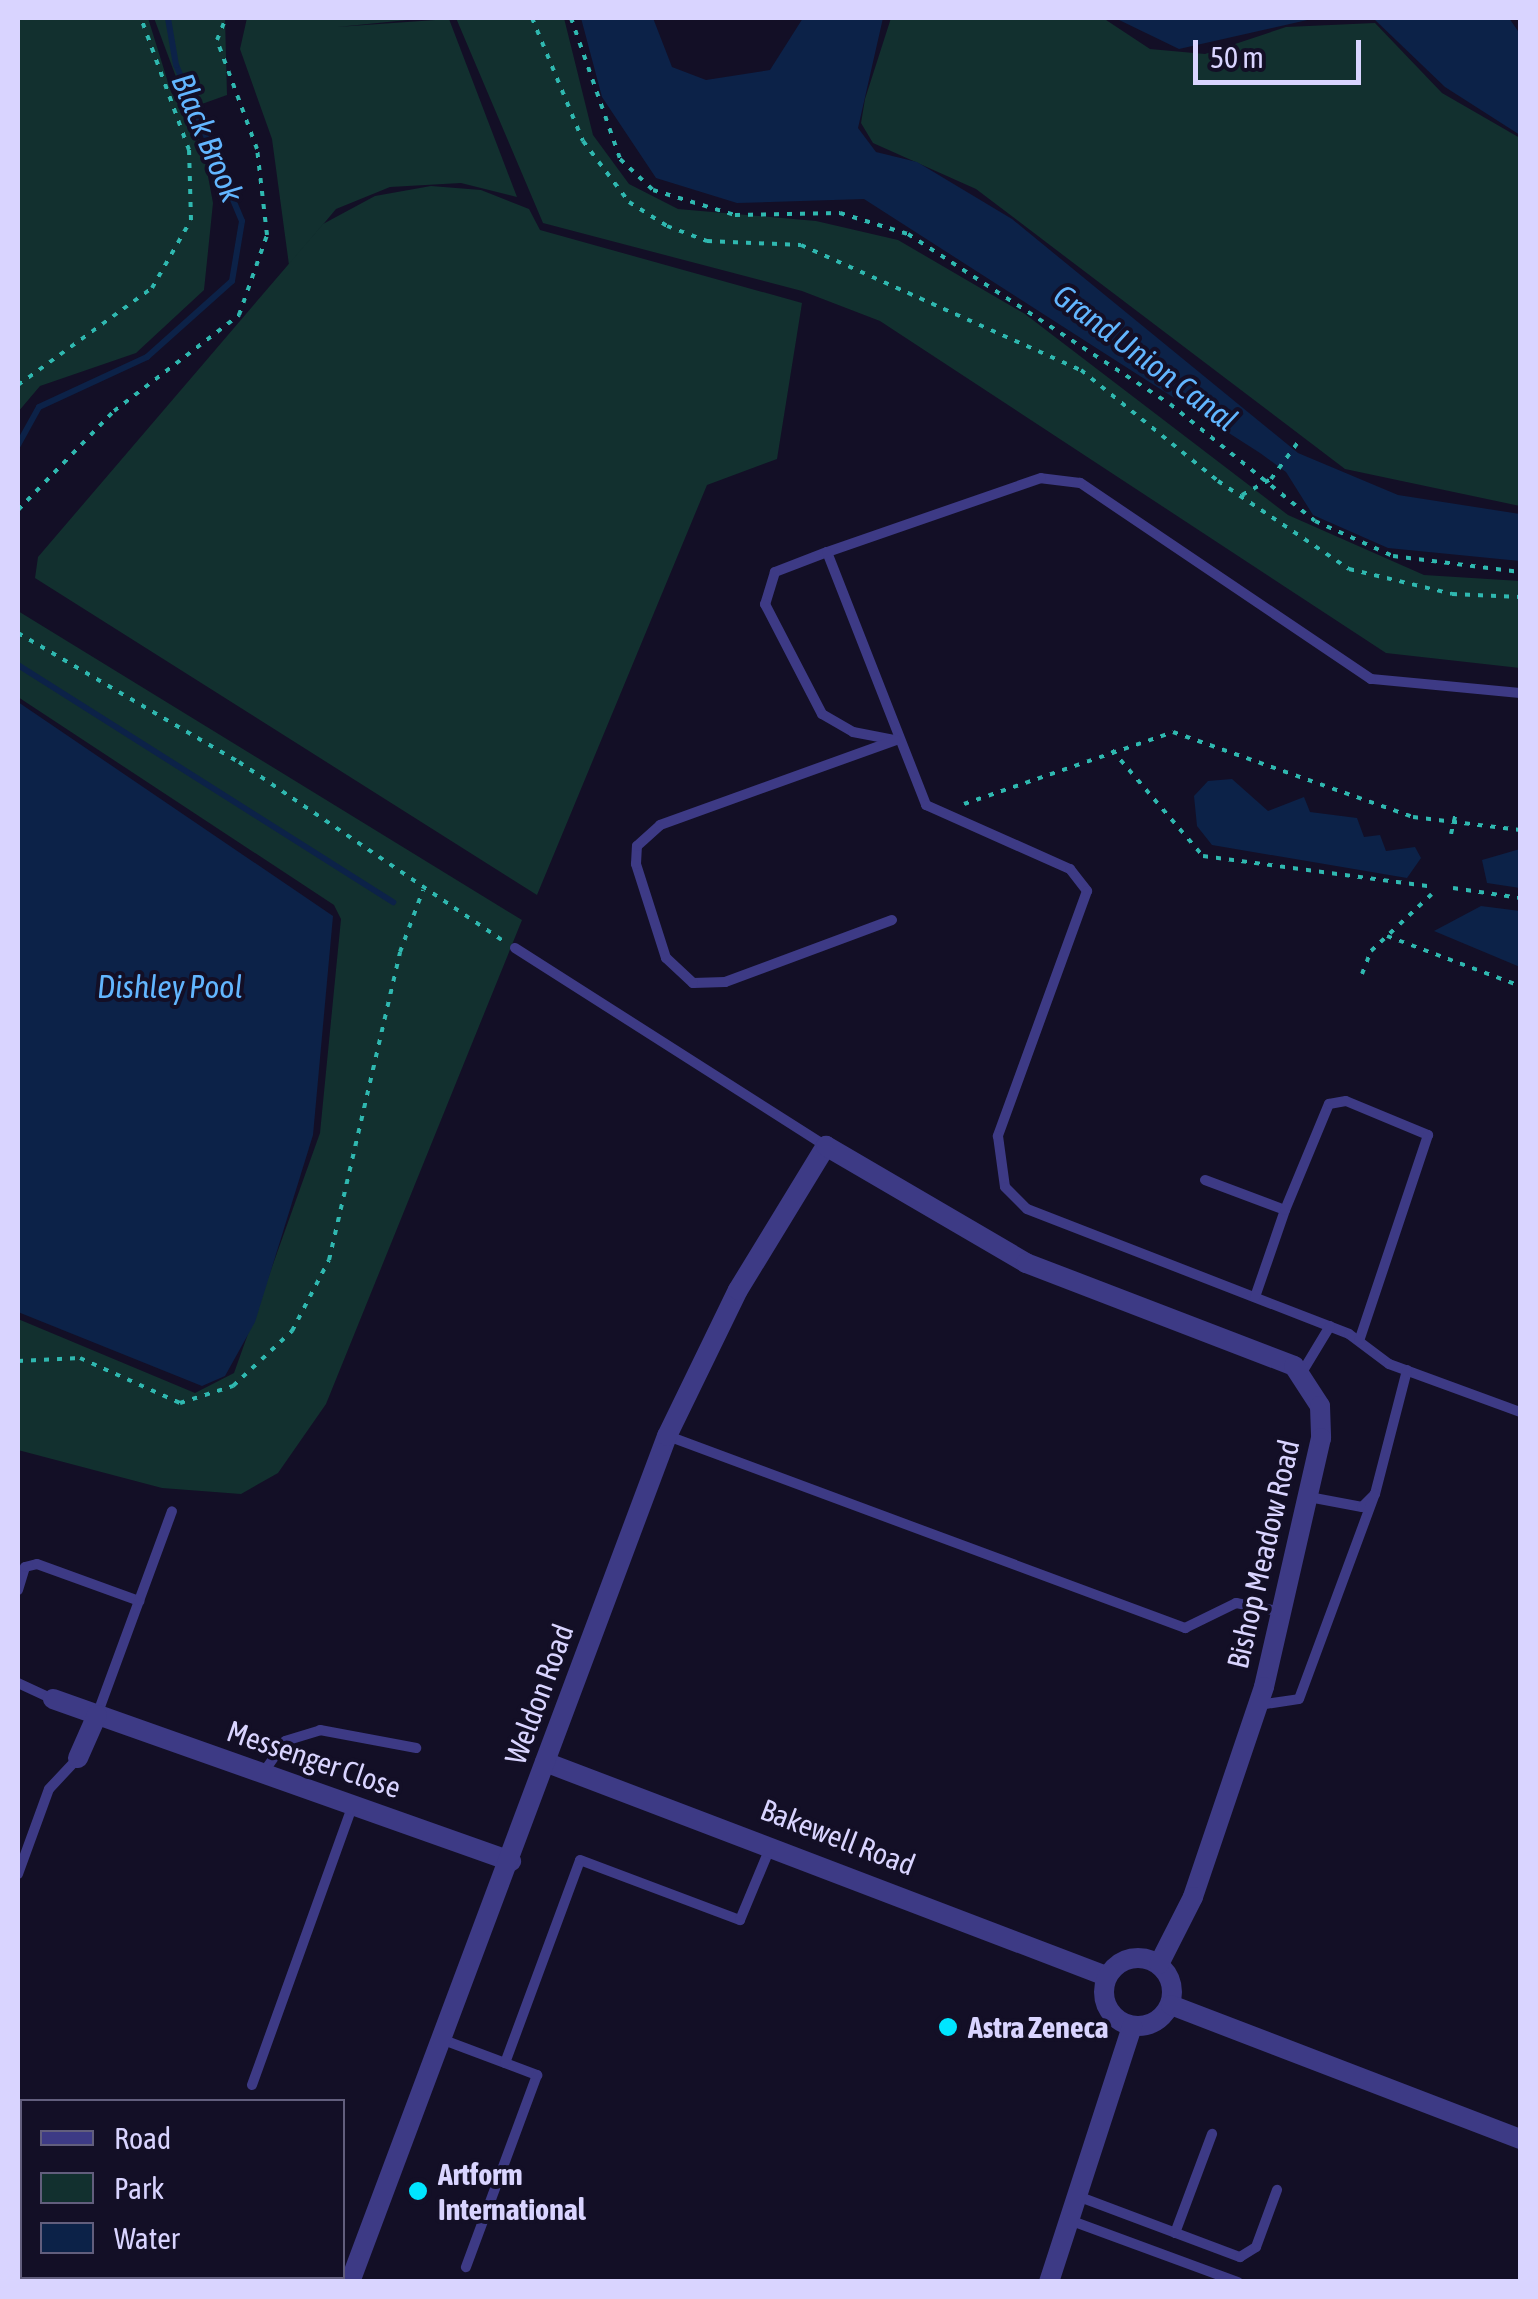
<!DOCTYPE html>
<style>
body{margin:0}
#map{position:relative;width:1538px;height:2299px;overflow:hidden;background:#130f26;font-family:"Asap Condensed",sans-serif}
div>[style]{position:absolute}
.green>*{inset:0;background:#12302f}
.water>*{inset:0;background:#0c2248}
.stream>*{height:6px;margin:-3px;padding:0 3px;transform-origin:3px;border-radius:3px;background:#0c2248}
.path>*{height:4px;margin-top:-2px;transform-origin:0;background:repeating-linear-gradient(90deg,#2fb8b0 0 5px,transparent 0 13px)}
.service>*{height:10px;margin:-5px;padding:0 5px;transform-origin:5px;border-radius:5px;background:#3d3a85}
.minor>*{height:20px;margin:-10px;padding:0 10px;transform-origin:10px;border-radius:10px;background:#3d3a85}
.minor>.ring{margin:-10px;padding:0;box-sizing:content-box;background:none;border:20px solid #3d3a85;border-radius:50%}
.dots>*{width:28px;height:28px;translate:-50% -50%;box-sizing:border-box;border:5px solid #130f26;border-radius:50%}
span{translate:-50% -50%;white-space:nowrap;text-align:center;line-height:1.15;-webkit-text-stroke:8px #130f26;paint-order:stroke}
.street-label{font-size:30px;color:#d9d4ff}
.poi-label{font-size:30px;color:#d9d4ff;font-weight:700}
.left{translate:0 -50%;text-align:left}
.water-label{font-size:32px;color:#62b6ff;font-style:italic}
.frame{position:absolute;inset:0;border:20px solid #d9d4ff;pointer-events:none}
.legend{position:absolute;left:20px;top:2099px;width:325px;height:180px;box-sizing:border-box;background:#130f26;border:2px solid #625e7d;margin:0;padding:12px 18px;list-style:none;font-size:30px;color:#d9d4ff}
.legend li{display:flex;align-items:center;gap:20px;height:50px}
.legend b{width:50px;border:2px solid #625e7d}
.scale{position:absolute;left:1193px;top:40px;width:168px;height:45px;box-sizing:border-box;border:5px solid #d9d4ff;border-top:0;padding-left:12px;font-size:30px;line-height:35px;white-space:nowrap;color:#d9d4ff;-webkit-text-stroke:8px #130f26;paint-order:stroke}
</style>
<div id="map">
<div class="green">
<i style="clip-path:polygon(18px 18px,148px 18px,171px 92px,202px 144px,213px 203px,204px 290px,136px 353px,40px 386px,18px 412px)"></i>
<i style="clip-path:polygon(154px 18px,225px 18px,227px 95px,188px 109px)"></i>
<i style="clip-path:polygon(247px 18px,428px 18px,337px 27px,449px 19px,517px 197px,461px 183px,390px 187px,336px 209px,289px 265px,272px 139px,240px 49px)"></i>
<i style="clip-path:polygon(456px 18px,564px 18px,593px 135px,629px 184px,678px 209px,816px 221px,898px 240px,1025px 314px,1288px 515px,1424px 575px,1520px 581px,1520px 668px,1386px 653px,880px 321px,802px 291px,543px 223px)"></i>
<i style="clip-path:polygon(891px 18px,1103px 18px,1150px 49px,1205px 54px,1286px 27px,1375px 23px,1442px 93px,1520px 138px,1520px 506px,1345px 469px,976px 189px,873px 143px,861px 123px,865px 99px)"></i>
<i style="clip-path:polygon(431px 186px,481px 190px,529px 209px,540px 230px,802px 303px,777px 459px,707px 485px,537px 895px,35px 578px,38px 557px,323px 224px,375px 196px)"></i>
<i style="clip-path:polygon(18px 611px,522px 920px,326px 1404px,278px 1473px,241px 1494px,162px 1488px,18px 1450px,18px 1319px,195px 1393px,234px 1373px,320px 1133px,341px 919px,334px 905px,18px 697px)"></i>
</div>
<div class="water">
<i style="clip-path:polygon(581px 18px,653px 18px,672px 67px,706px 80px,770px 70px,803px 18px,883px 18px,858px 128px,876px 152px,917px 162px,1012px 219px,1298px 453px,1398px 495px,1520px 514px,1520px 561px,1388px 548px,1313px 515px,1286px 472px,1260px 453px,864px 199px,737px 203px,656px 178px,602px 97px)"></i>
<i style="clip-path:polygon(1115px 18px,1316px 18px,1179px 49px)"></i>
<i style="clip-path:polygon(1373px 18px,1509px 18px,1520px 34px,1520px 135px,1445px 87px)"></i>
<i style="clip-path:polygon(18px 702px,333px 916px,313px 1135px,255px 1322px,225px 1376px,202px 1386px,18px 1312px)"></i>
<i style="clip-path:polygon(1232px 779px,1268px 811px,1304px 797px,1310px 812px,1357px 818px,1364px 837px,1380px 835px,1386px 851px,1415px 847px,1421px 858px,1407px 878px,1212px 845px,1197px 826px,1194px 796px,1208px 781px)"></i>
<i style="clip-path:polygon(1520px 849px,1520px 888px,1487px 883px,1482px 860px)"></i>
<i style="clip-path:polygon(1481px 906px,1520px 911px,1520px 967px,1434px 931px)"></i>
</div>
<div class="stream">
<i style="left:18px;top:445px;width:43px;rotate:-61.1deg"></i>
<i style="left:39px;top:407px;width:119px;rotate:-24.8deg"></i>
<i style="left:147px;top:357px;width:114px;rotate:-41.8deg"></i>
<i style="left:232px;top:281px;width:61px;rotate:-80.5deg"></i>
<i style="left:242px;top:221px;width:169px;rotate:-112.9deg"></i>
<i style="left:176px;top:65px;width:48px;rotate:-99.7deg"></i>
<i style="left:18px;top:665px;width:444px;rotate:32.3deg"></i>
</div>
<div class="path">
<i style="left:532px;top:18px;width:133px;rotate:67.5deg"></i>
<i style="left:583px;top:141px;width:76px;rotate:53deg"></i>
<i style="left:629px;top:202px;width:45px;rotate:32.3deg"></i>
<i style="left:667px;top:226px;width:43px;rotate:20.6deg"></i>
<i style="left:707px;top:241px;width:94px;rotate:2.4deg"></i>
<i style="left:801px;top:245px;width:307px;rotate:24.1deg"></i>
<i style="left:1081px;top:370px;width:176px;rotate:39deg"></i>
<i style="left:1218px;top:481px;width:158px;rotate:33.9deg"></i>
<i style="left:1349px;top:569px;width:106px;rotate:13.6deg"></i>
<i style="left:1452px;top:594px;width:68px;rotate:2.5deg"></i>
<i style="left:571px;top:18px;width:149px;rotate:70.8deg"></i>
<i style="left:620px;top:159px;width:45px;rotate:43.2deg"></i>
<i style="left:653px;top:190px;width:86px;rotate:17deg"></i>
<i style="left:735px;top:215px;width:105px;rotate:-1.1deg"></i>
<i style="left:840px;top:213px;width:71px;rotate:17.2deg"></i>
<i style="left:908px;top:234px;width:312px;rotate:33deg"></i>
<i style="left:1170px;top:404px;width:186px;rotate:38.9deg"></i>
<i style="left:1315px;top:521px;width:85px;rotate:24.2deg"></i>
<i style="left:1393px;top:556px;width:128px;rotate:7.2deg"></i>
<i style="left:18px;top:385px;width:165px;rotate:-35.9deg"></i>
<i style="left:152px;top:288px;width:78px;rotate:-60.2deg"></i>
<i style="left:191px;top:220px;width:70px;rotate:-91.6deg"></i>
<i style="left:189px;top:150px;width:140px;rotate:-110deg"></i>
<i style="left:1242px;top:495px;width:33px;rotate:-29deg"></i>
<i style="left:1271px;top:479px;width:51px;rotate:-53.8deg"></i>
<i style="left:18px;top:510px;width:138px;rotate:-45.9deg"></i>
<i style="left:114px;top:411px;width:158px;rotate:-37.5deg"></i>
<i style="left:239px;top:315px;width:85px;rotate:-70.7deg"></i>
<i style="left:267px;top:235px;width:87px;rotate:-96.6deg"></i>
<i style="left:257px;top:149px;width:116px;rotate:-110.2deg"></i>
<i style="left:217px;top:40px;width:24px;rotate:-68deg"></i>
<i style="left:18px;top:633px;width:256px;rotate:30.3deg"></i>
<i style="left:239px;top:762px;width:319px;rotate:34.1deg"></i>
<i style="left:1112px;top:750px;width:140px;rotate:49.4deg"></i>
<i style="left:1203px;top:856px;width:228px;rotate:7.6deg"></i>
<i style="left:964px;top:804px;width:221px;rotate:-19deg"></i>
<i style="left:1173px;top:732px;width:255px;rotate:19.5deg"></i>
<i style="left:1413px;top:817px;width:108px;rotate:6.9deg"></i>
<i style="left:1451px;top:834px;width:23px;rotate:-77deg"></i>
<i style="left:1453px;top:888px;width:68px;rotate:8.5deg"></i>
<i style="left:1387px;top:936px;width:142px;rotate:20.6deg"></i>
<i style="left:1362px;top:974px;width:25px;rotate:-69deg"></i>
<i style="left:1371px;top:951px;width:83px;rotate:-43.1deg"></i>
<i style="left:18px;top:1361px;width:62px;rotate:-2.8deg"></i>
<i style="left:80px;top:1358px;width:110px;rotate:24.2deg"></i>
<i style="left:180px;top:1403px;width:56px;rotate:-17.8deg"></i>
<i style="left:233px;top:1386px;width:81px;rotate:-43deg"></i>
<i style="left:292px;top:1331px;width:80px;rotate:-62.5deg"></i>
<i style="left:329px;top:1260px;width:316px;rotate:-77deg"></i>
<i style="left:400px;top:952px;width:66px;rotate:-69.6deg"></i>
</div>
<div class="service">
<i style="left:827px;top:552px;width:56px;rotate:159deg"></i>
<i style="left:775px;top:572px;width:34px;rotate:107deg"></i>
<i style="left:765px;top:604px;width:124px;rotate:62.6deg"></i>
<i style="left:822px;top:714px;width:36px;rotate:30deg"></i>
<i style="left:853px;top:732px;width:43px;rotate:10.8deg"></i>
<i style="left:1520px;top:693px;width:150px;rotate:-174.6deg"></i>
<i style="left:1371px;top:679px;width:351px;rotate:-146deg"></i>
<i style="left:1080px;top:483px;width:39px;rotate:-173deg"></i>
<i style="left:1041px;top:478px;width:226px;rotate:160.9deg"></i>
<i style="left:827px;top:552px;width:272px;rotate:68.6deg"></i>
<i style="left:926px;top:805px;width:158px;rotate:24deg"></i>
<i style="left:1070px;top:869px;width:28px;rotate:52deg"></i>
<i style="left:1087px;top:891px;width:261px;rotate:110deg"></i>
<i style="left:998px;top:1136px;width:51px;rotate:82.2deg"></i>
<i style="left:1005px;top:1187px;width:31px;rotate:45deg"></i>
<i style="left:1027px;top:1209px;width:345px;rotate:21.2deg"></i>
<i style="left:1349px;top:1334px;width:50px;rotate:36.9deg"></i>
<i style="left:1389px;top:1364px;width:140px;rotate:20.1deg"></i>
<i style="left:892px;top:920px;width:178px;rotate:159.6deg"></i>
<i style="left:725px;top:982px;width:32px;rotate:178deg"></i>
<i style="left:693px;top:983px;width:37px;rotate:-137deg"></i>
<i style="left:666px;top:958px;width:99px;rotate:-107.7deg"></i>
<i style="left:636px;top:864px;width:18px;rotate:-87deg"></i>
<i style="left:637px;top:846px;width:31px;rotate:-42deg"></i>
<i style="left:660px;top:825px;width:251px;rotate:-19.8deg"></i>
<i style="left:515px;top:948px;width:369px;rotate:32.5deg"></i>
<i style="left:1205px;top:1180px;width:85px;rotate:20.6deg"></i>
<i style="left:1285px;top:1210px;width:92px;rotate:109deg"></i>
<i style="left:1285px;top:1210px;width:115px;rotate:-67.5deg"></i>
<i style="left:1329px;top:1104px;width:17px;rotate:-10deg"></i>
<i style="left:1346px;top:1101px;width:89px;rotate:22.5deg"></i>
<i style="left:1428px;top:1135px;width:217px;rotate:108.5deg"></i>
<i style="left:1301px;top:1374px;width:56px;rotate:-58.9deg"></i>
<i style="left:668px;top:1436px;width:552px;rotate:20.37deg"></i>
<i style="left:1185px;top:1628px;width:57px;rotate:-26.1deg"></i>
<i style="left:1236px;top:1603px;width:48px;rotate:10.8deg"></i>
<i style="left:1309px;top:1497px;width:54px;rotate:10.7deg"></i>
<i style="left:1362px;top:1507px;width:18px;rotate:-45deg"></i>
<i style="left:1375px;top:1494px;width:128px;rotate:-75.5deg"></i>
<i style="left:18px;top:1590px;width:24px;rotate:-73deg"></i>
<i style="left:25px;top:1567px;width:12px;rotate:-14deg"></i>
<i style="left:37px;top:1564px;width:109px;rotate:19.9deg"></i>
<i style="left:18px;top:1683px;width:38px;rotate:25deg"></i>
<i style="left:1259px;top:1705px;width:40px;rotate:-8.5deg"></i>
<i style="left:1299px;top:1699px;width:219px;rotate:-69.7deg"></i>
<i style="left:97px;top:1715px;width:217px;rotate:-69.8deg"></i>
<i style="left:263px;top:1773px;width:39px;rotate:-55deg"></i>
<i style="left:285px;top:1741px;width:37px;rotate:-17deg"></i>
<i style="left:320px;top:1730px;width:98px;rotate:10.6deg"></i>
<i style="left:18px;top:1874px;width:90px;rotate:-70deg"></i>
<i style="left:49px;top:1789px;width:42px;rotate:-46.9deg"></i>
<i style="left:441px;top:2039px;width:103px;rotate:20.6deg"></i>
<i style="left:537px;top:2075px;width:205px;rotate:110.3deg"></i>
<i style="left:505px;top:2063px;width:216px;rotate:-69.7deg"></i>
<i style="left:580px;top:1860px;width:171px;rotate:20.6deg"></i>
<i style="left:740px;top:1920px;width:78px;rotate:-67.4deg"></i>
<i style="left:252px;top:2085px;width:299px;rotate:-70.2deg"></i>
<i style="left:1080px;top:2197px;width:171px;rotate:20.6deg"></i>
<i style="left:1240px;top:2257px;width:19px;rotate:-32deg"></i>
<i style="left:1256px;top:2247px;width:61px;rotate:-69.8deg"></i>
<i style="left:1072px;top:2221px;width:177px;rotate:20.2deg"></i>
<i style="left:1175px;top:2233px;width:106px;rotate:-69.5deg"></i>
</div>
<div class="minor">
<i style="left:53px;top:1699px;width:486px;rotate:19.5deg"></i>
<i style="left:78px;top:1758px;width:47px;rotate:-66.2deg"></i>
<i style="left:545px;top:1762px;width:600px;rotate:20.88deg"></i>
<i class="ring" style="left:1104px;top:1958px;width:48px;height:48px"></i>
<i style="left:1171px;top:2005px;width:374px;rotate:21deg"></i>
<i style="left:350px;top:2282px;width:903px;rotate:-69.46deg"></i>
<i style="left:667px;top:1436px;width:162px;rotate:-64.1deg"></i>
<i style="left:738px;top:1290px;width:169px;rotate:-58.6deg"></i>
<i style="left:826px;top:1146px;width:232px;rotate:30.3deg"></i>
<i style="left:1026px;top:1263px;width:287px;rotate:21deg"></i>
<i style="left:1294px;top:1366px;width:48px;rotate:57deg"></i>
<i style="left:1320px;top:1406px;width:32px;rotate:88deg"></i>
<i style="left:1321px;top:1438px;width:255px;rotate:102.9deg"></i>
<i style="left:1264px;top:1687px;width:222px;rotate:108.7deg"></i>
<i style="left:1193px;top:1897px;width:75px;rotate:116.9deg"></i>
<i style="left:1049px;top:2282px;width:269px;rotate:-72deg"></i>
</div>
<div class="dots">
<i style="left:948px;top:2027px;background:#00e5ff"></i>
<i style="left:418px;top:2191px;background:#00e5ff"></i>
</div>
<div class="street-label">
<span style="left:1263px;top:1554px;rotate:-77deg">Bishop Meadow Road</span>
<span style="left:539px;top:1694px;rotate:-70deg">Weldon Road</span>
<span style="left:314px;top:1759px;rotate:19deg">Messenger Close</span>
<span style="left:838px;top:1837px;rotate:21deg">Bakewell Road</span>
</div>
<div class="poi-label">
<span class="left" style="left:968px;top:2027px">Astra Zeneca</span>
<span class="left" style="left:438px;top:2191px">Artform<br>International</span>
</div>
<div class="water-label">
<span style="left:207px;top:138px;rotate:67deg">Black Brook</span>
<span style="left:1145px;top:358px;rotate:37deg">Grand Union Canal</span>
<span style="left:170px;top:987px">Dishley Pool</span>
</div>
<div class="frame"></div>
<ul class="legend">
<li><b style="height:12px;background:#3d3a85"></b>Road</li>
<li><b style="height:28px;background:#12302f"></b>Park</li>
<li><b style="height:28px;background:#0c2248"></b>Water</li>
</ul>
<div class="scale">50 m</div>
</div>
